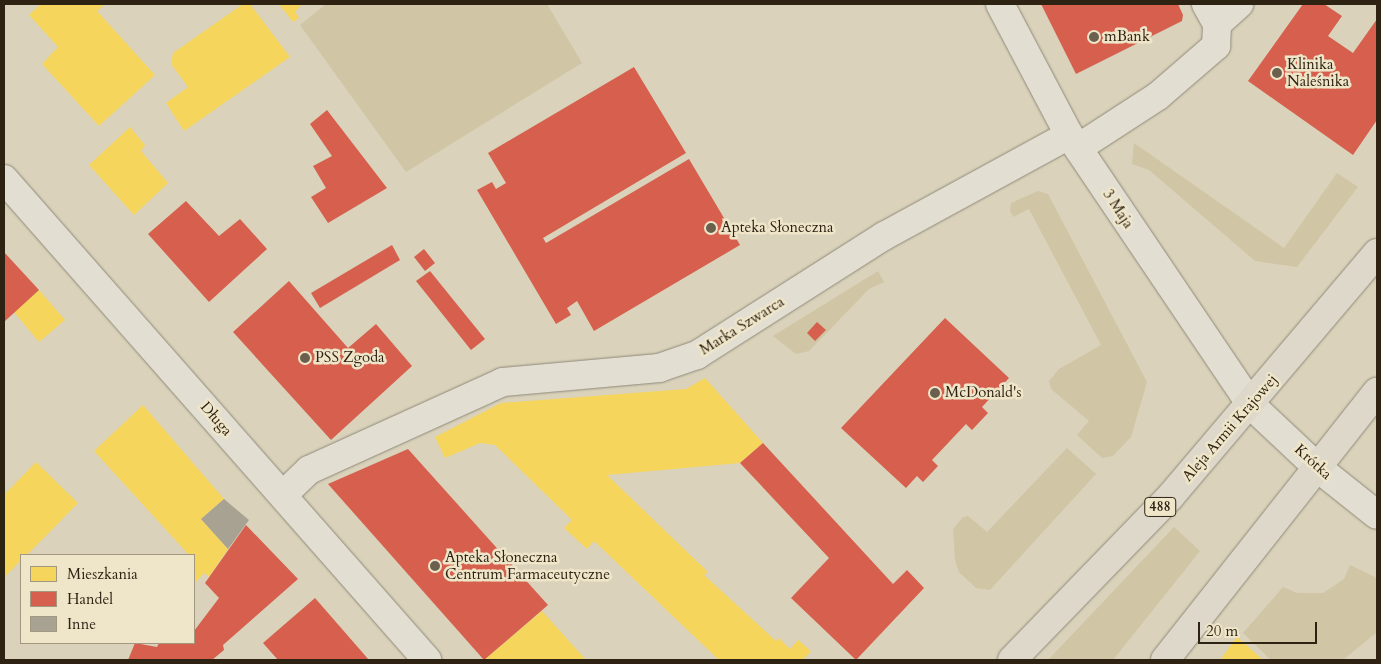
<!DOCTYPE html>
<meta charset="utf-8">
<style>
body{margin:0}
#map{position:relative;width:1381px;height:664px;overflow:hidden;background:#dad2ba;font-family:Cardo,serif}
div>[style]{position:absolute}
.green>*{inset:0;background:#d0c5a5}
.homes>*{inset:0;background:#f6d55c}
.shops>*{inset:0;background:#d6604d}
.building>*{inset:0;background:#a8a292}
.roads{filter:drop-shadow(0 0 1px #8f897a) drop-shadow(0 0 1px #8f897a)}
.minor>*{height:28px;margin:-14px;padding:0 14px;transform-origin:14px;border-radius:14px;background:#e2ded2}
.tertiary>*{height:28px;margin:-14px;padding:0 14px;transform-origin:14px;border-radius:14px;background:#e2ded2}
.secondary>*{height:28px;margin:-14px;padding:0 14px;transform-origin:14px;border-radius:14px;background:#e2ded2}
.primary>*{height:28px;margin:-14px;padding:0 14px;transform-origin:14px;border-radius:14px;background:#ddd8ca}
.dots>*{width:14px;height:14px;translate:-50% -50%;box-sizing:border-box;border:2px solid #efe6ca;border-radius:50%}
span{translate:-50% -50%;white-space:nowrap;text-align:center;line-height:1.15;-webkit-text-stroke:5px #efe6ca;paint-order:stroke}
.shield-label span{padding:1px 4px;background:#efe6ca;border:1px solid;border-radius:4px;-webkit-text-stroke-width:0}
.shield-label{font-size:14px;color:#2e2213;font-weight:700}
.poi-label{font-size:15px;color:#2e2213}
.left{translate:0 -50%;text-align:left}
.street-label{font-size:15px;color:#2e2213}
.frame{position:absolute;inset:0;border:5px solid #2e2213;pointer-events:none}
.legend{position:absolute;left:20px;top:554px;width:175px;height:90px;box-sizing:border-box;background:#efe6ca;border:1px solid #a29881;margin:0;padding:6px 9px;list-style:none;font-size:15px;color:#2e2213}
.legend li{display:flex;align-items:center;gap:10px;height:25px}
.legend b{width:25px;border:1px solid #a29881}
.scale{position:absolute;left:1198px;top:622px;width:119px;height:22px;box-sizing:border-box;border:2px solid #2e2213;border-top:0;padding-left:6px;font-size:15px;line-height:18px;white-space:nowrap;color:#2e2213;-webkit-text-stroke:4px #efe6ca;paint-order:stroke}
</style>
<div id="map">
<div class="green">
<i style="clip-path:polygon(326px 4px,547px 4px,582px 63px,406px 172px,300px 25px)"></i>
<i style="clip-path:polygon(1134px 143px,1284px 248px,1337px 173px,1358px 187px,1297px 267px,1255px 261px,1149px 170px,1132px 164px)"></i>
<i style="clip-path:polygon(1038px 191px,1048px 194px,1147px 382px,1131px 437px,1113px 456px,1102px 458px,1077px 435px,1089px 421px,1051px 389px,1049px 381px,1059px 369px,1101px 345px,1029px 209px,1013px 217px,1010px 210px,1011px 203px)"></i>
<i style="clip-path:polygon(878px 271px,884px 282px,869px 289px,809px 351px,796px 354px,773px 336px)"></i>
<i style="clip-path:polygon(1067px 448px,1096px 474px,990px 590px,976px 588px,959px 572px,955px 560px,953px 529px,963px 517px,968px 516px,987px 532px)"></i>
<i style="clip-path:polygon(1174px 527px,1200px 551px,1113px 660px,1048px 660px)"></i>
<i style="clip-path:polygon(1350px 565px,1377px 578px,1377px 632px,1343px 660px,1271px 660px,1243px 633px,1283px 587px,1297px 593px,1323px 593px,1344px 579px)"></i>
</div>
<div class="homes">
<i style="clip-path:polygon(41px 4px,105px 4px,97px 11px,155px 75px,99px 126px,42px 64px,58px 47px,29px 15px)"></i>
<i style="clip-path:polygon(243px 4px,250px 4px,290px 57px,184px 131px,166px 103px,188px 87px,171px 64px,173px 53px)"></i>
<i style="clip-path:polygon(279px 4px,302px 4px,295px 12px,299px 18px,293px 22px)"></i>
<i style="clip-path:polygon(130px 127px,145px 145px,141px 151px,168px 183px,134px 215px,89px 165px)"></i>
<i style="clip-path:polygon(39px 290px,65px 320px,39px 342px,14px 312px)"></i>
<i style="clip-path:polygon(705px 378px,763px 443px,740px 463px,607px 475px,708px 572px,704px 575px,776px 641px,779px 638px,790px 649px,798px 640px,811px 651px,803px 660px,719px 660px,594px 541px,587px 549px,564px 528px,572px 520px,495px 445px,480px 443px,445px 458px,435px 437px,501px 403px,686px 389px)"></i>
<i style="clip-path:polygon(143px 405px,224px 499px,201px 519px,228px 549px,209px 577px,204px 573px,194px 584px,194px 555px,189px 555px,94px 451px)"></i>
<i style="clip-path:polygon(36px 462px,78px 503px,27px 555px,21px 555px,21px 560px,4px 578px,4px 495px)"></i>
<i style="clip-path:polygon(542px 611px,586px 660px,484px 660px)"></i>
<i style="clip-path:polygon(1237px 637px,1263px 660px,1220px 660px)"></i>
</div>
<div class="shops">
<i style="clip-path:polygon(1041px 4px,1178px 4px,1183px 15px,1182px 21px,1076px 74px)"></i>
<i style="clip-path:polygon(1303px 4px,1324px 4px,1342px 16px,1328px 36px,1353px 53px,1377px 19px,1377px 120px,1353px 155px,1248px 81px)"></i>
<i style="clip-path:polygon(634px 67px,686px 153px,543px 238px,546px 243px,689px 159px,740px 245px,594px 331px,577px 301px,567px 308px,571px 315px,556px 324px,477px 190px,492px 182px,496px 189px,506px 183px,488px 153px)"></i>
<i style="clip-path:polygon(327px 110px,387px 188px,328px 223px,311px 197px,326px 188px,313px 166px,332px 156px,310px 124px)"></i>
<i style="clip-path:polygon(186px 201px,219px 236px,240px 219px,267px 249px,209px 302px,148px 234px)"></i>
<i style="clip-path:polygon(392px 245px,400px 260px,320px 308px,311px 293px)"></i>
<i style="clip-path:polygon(424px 249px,435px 263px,425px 271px,414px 257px)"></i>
<i style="clip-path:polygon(4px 252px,39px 290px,4px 322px)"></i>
<i style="clip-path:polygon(430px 271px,485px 339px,471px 350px,416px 281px)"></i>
<i style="clip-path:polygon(289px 281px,348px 348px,376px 324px,412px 366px,331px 440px,233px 332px)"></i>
<i style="clip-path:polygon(945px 318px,1009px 378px,982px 407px,988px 413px,972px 430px,966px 424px,932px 460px,938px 466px,923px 482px,917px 476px,906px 488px,841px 428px)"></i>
<i style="clip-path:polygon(817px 322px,826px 330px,815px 341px,807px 333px)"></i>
<i style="clip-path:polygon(763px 443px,893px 584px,907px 570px,924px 588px,856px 660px,791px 598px,829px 558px,740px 463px)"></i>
<i style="clip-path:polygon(408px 449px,548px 605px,484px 660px,328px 484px)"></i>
<i style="clip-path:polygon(246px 525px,298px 579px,223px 645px,224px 650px,212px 660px,128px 660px,135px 643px,157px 647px,159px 643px,194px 643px,194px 631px,219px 598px,205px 583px)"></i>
<i style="clip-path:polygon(315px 598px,369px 660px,278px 660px,263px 643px)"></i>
</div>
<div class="building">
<i style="clip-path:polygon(224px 499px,249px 520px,228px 549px,201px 519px)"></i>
</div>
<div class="roads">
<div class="minor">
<i style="left:1217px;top:24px;width:30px;rotate:-42deg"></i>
<i style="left:1078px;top:148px;width:95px;rotate:-33deg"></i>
<i style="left:1158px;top:96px;width:77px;rotate:-40.8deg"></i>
<i style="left:1216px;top:46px;width:22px;rotate:-87deg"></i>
<i style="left:1217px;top:24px;width:23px;rotate:-119deg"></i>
<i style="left:283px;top:495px;width:36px;rotate:-44deg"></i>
<i style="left:309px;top:470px;width:213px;rotate:-24.4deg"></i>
<i style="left:503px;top:382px;width:157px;rotate:-5.1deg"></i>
<i style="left:659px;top:368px;width:40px;rotate:-18.9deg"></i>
<i style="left:697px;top:355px;width:222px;rotate:-32.5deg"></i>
<i style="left:884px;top:236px;width:211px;rotate:-28.6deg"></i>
</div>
<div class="tertiary">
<i style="left:4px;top:179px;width:641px;rotate:48.67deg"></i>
</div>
<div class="secondary">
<i style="left:1000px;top:4px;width:148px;rotate:62.2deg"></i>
<i style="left:1069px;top:135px;width:326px;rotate:56deg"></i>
<i style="left:1251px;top:405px;width:92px;rotate:43.2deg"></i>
<i style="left:1318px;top:468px;width:75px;rotate:38.5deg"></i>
</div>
<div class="primary">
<i style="left:1012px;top:660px;width:227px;rotate:-45.9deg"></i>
<i style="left:1170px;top:497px;width:320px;rotate:-49.7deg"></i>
<i style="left:1165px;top:660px;width:342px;rotate:-51.7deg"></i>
</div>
</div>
<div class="dots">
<i style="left:1094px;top:37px;background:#6a604d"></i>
<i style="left:1277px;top:73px;background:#6a604d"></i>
<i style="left:711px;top:228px;background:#6a604d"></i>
<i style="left:305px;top:358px;background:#6a604d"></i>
<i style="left:935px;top:393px;background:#6a604d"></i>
<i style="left:435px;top:566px;background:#6a604d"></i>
</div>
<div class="shield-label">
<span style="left:1160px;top:507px">488</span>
</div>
<div class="poi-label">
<span class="left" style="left:1104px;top:37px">mBank</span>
<span class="left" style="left:1287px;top:73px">Klinika<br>Naleśnika</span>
<span class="left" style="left:721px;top:228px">Apteka Słoneczna</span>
<span class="left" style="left:315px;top:358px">PSS Zgoda</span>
<span class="left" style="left:945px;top:393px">McDonald's</span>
<span class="left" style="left:445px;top:566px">Apteka Słoneczna<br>Centrum Farmaceutyczne</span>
</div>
<div class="street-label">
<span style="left:1118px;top:209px;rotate:57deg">3 Maja</span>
<span style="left:742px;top:326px;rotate:-32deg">Marka Szwarca</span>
<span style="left:216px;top:419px;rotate:49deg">Długa</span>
<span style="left:1230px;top:428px;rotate:-49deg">Aleja Armii Krajowej</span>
<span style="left:1313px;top:462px;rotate:42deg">Krótka</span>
</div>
<div class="frame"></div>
<ul class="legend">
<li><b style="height:14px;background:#f6d55c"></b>Mieszkania</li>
<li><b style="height:14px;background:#d6604d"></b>Handel</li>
<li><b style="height:14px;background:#a8a292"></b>Inne</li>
</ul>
<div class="scale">20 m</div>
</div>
